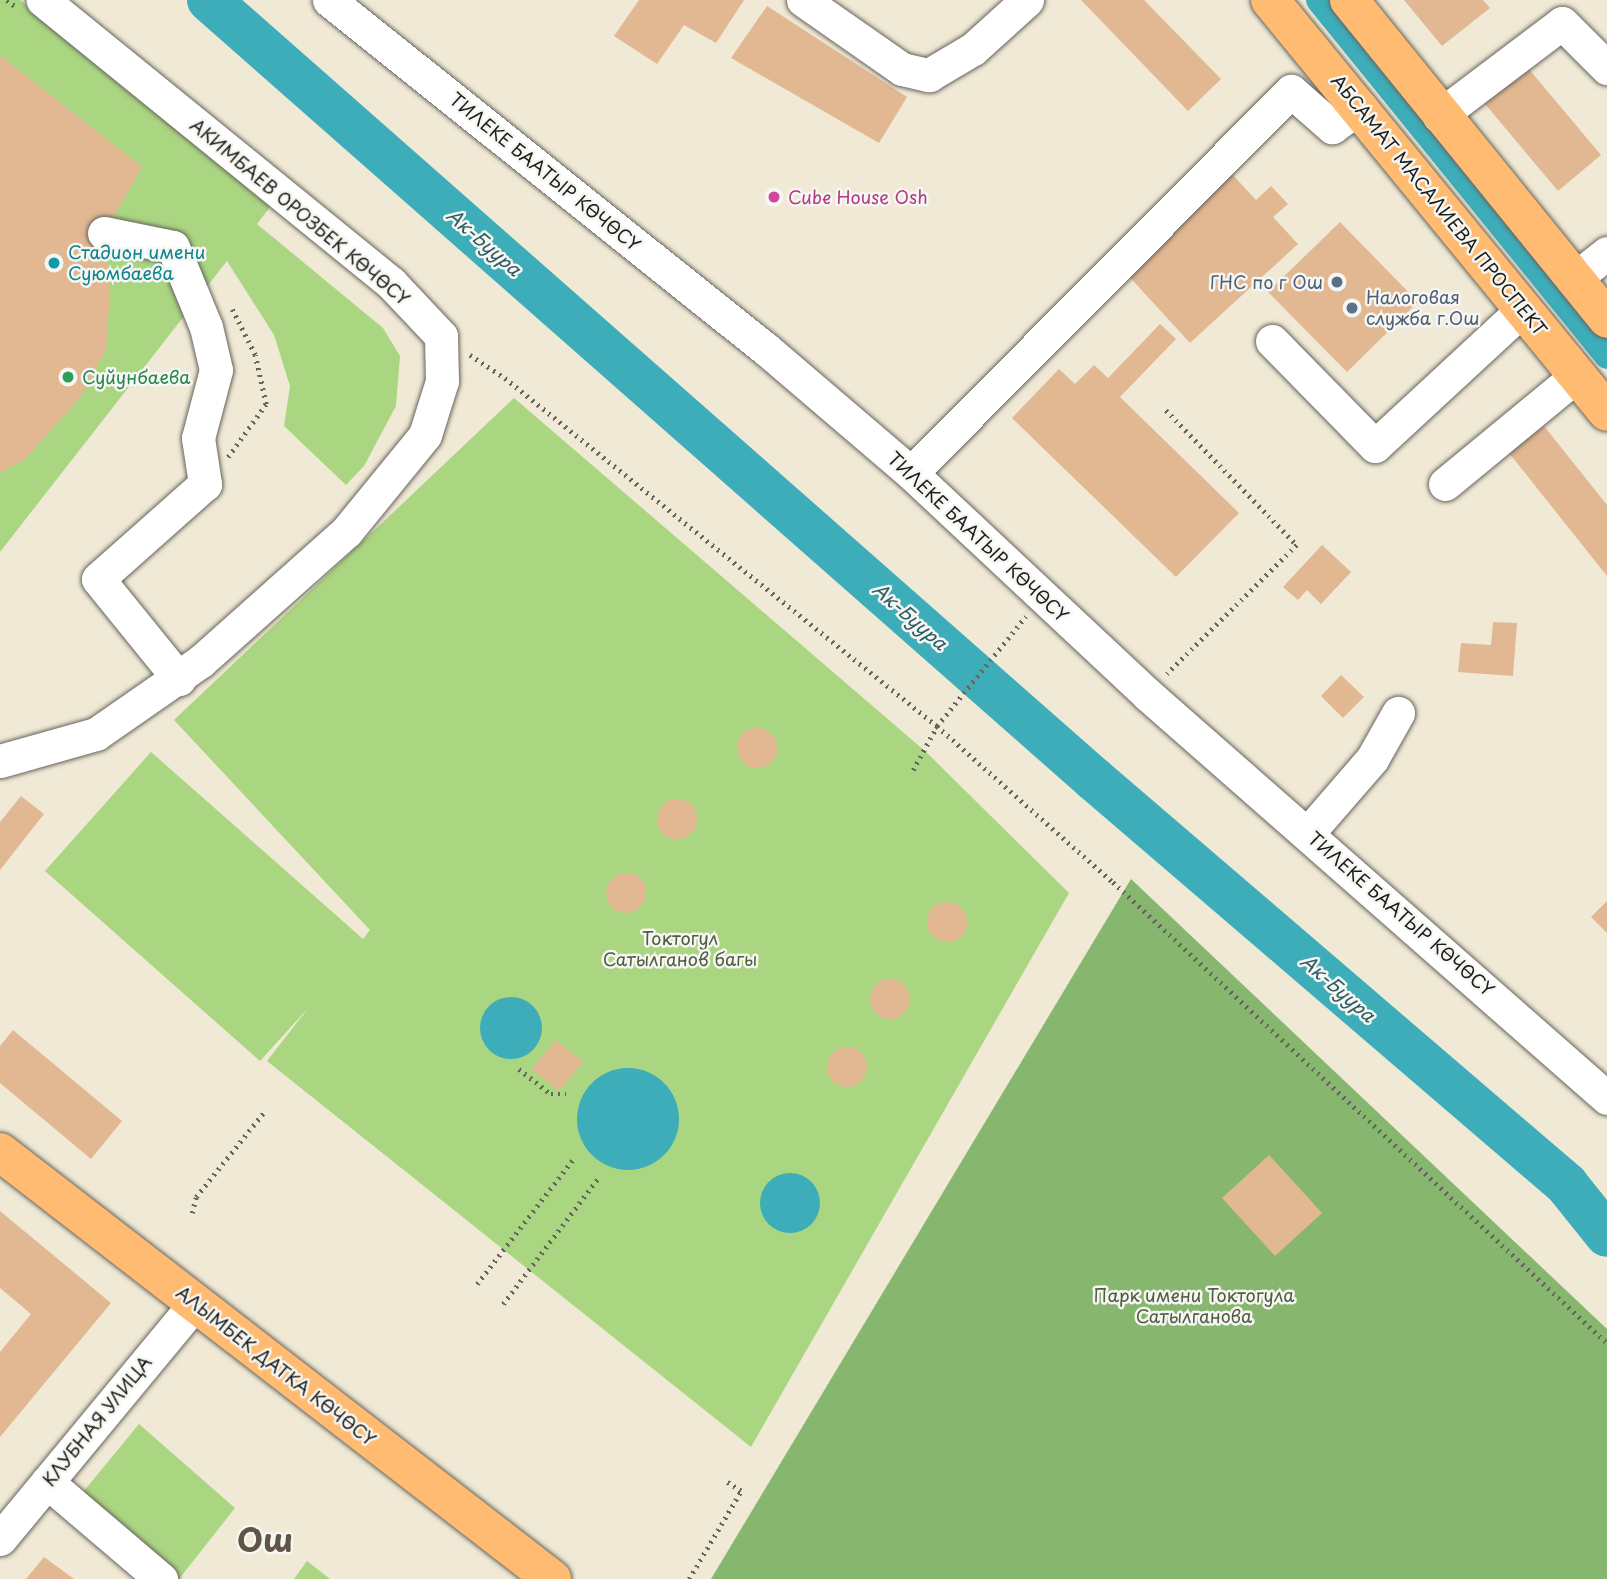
<!DOCTYPE html>
<meta charset="utf-8">
<style>
body{margin:0}
#map{position:relative;width:1607px;height:1579px;overflow:hidden;background:#f0e9d5;font-family:"Playpen Sans",sans-serif}
div>[style]{position:absolute}
.green>*{inset:0;background:#aad581}
.forest>*{inset:0;background:#87b66f}
.water>*{inset:0;background:#3dadba}
.round{border-radius:50%}
.canal>*{height:26px;margin:-13px;padding:0 13px;transform-origin:13px;border-radius:13px;background:#3dadba}
.river>*{height:44px;margin:-22px;padding:0 22px;transform-origin:22px;border-radius:22px;background:#3dadba}
.building>*{inset:0;background:#e2b893}
.path>*{height:4.5px;margin-top:-2.25px;transform-origin:0;background:repeating-linear-gradient(90deg,#66645d 0 2px,transparent 0 7px)}
.roads{filter:drop-shadow(0 0 2px #66645d) drop-shadow(0 0 2px #66645d)}
.minor>*{height:33px;margin:-16.5px;padding:0 16.5px;transform-origin:16.5px;border-radius:16.5px;background:#fff}
.major>*{height:38px;margin:-19px;padding:0 19px;transform-origin:19px;border-radius:19px;background:#ffbb71}
.dots>*{width:19px;height:19px;translate:-50% -50%;box-sizing:border-box;border:4px solid #f6f6f2;border-radius:50%}
span{translate:-50% -50%;white-space:nowrap;text-align:center;line-height:1.15;-webkit-text-stroke:5px #f6f6f2;paint-order:stroke}
.street-label{font-size:18px;color:#1c1c1c}
.hotel-label{font-size:18px;color:#b23c85}
.left{translate:0 -50%;text-align:left}
.culture-label{font-size:18px;color:#0d838f}
.service-label{font-size:18px;color:#4e5e75}
.right{translate:-100% -50%;text-align:right}
.leisure-label{font-size:18px;color:#27864d}
.park-label{font-size:18px;color:#4e5d3f}
.water-label{font-size:19px;color:#2b5d63;font-style:italic}
.town-label{font-size:32px;color:#615346;font-weight:700}
</style>
<div id="map">
<div class="green">
<i style="clip-path:polygon(0 0,20px 0,274px 202px,257px 224px,383px 328px,400px 356px,396px 406px,364px 466px,346px 485px,284px 426px,290px 386px,274px 335px,227px 261px,0 552px)"></i>
<i style="clip-path:polygon(514px 398px,925px 751px,1069px 893px,751px 1447px,267px 1061px,309px 1007px,260px 1061px,45px 871px,151px 752px,363px 939px,370px 930px,174px 720px)"></i>
<i style="clip-path:polygon(139px 1424px,235px 1508px,179px 1579px,167px 1579px,74px 1503px)"></i>
<i style="clip-path:polygon(307px 1561px,330px 1579px,294px 1579px)"></i>
</div>
<div class="forest">
<i style="clip-path:polygon(1131px 879px,1607px 1329px,1607px 1579px,711px 1579px)"></i>
</div>
<div class="water">
<i class="round" style="left:480px;top:997px;width:62px;height:62px"></i>
<i class="round" style="left:577px;top:1068px;width:102px;height:102px"></i>
<i class="round" style="left:760px;top:1173px;width:60px;height:60px"></i>
</div>
<div class="canal">
<i style="left:1319px;top:0;width:458px;rotate:51deg"></i>
</div>
<div class="river">
<i style="left:209px;top:0;width:1180px;rotate:41.36deg"></i>
<i style="left:1095px;top:780px;width:621px;rotate:40.62deg"></i>
<i style="left:1566px;top:1184px;width:65px;rotate:51.2deg"></i>
</div>
<div class="building">
<i style="clip-path:polygon(639px 0,744px 0,716px 43px,684px 25px,657px 64px,614px 36px)"></i>
<i style="clip-path:polygon(1081px 0,1144px 0,1221px 79px,1188px 111px)"></i>
<i style="clip-path:polygon(1404px 0,1483px 0,1490px 8px,1442px 46px)"></i>
<i style="clip-path:polygon(767px 6px,907px 97px,879px 143px,731px 58px)"></i>
<i style="clip-path:polygon(0 55px,142px 167px,104px 233px,110px 293px,106px 349px,80px 398px,25px 459px,0 473px)"></i>
<i style="clip-path:polygon(1523px 62px,1601px 155px,1558px 191px,1480px 98px)"></i>
<i style="clip-path:polygon(1232px 174px,1256px 200px,1271px 186px,1288px 204px,1273px 217px,1298px 244px,1190px 343px,1125px 272px)"></i>
<i style="clip-path:polygon(1340px 222px,1418px 302px,1347px 372px,1268px 292px)"></i>
<i style="clip-path:polygon(1160px 324px,1176px 339px,1120px 397px,1239px 513px,1176px 577px,1012px 418px,1059px 369px,1075px 384px,1094px 365px,1108px 378px)"></i>
<i style="clip-path:polygon(1544px 426px,1607px 505px,1607px 576px,1509px 453px)"></i>
<i style="clip-path:polygon(1322px 545px,1351px 572px,1321px 604px,1307px 590px,1298px 600px,1283px 587px)"></i>
<i style="clip-path:polygon(1493px 622px,1517px 623px,1513px 676px,1458px 672px,1461px 643px,1491px 645px)"></i>
<i style="clip-path:polygon(1341px 675px,1364px 697px,1343px 718px,1321px 696px)"></i>
<i class="round" style="left:737px;top:728px;width:40px;height:40px"></i>
<i style="clip-path:polygon(21px 796px,44px 814px,0 870px,0 822px)"></i>
<i class="round" style="left:657px;top:799px;width:40px;height:40px"></i>
<i class="round" style="left:606px;top:873px;width:40px;height:40px"></i>
<i style="clip-path:polygon(1607px 901px,1607px 933px,1591px 917px)"></i>
<i class="round" style="left:927px;top:902px;width:40px;height:40px"></i>
<i class="round" style="left:870px;top:979px;width:40px;height:40px"></i>
<i style="clip-path:polygon(13px 1030px,122px 1121px,91px 1159px,0 1083px,0 1046px)"></i>
<i style="clip-path:polygon(556px 1040px,583px 1062px,559px 1091px,531px 1069px)"></i>
<i class="round" style="left:827px;top:1047px;width:40px;height:40px"></i>
<i style="clip-path:polygon(1269px 1155px,1322px 1213px,1275px 1256px,1222px 1198px)"></i>
<i style="clip-path:polygon(0 1211px,111px 1303px,0 1437px,0 1352px,31px 1314px,0 1288px)"></i>
<i style="clip-path:polygon(44px 1557px,74px 1579px,26px 1579px)"></i>
</div>
<div class="path">
<i style="left:7px;top:0;width:10px;rotate:37deg"></i>
<i style="left:470px;top:355px;width:42px;rotate:33.3deg"></i>
<i style="left:505px;top:378px;width:555px;rotate:38.85deg"></i>
<i style="left:937px;top:726px;width:235px;rotate:41.6deg"></i>
<i style="left:1113px;top:882px;width:676px;rotate:43.02deg"></i>
<i style="left:1166px;top:410px;width:188px;rotate:45.9deg"></i>
<i style="left:1297px;top:545px;width:183px;rotate:135.2deg"></i>
<i style="left:228px;top:457px;width:65px;rotate:-54.4deg"></i>
<i style="left:266px;top:404px;width:50px;rotate:-102.7deg"></i>
<i style="left:255px;top:355px;width:51px;rotate:-116.6deg"></i>
<i style="left:913px;top:770px;width:50px;rotate:-61.4deg"></i>
<i style="left:937px;top:726px;width:141px;rotate:-51deg"></i>
<i style="left:519px;top:1069px;width:41px;rotate:38deg"></i>
<i style="left:551px;top:1094px;width:15px"></i>
<i style="left:192px;top:1213px;width:16px;rotate:-76deg"></i>
<i style="left:196px;top:1197px;width:109px;rotate:-51.3deg"></i>
<i style="left:477px;top:1284px;width:159px;rotate:-52.4deg"></i>
<i style="left:503px;top:1304px;width:159px;rotate:-52.9deg"></i>
<i style="left:689px;top:1579px;width:102px;rotate:-59.4deg"></i>
<i style="left:741px;top:1491px;width:17px;rotate:-147deg"></i>
</div>
<div class="roads">
<div class="minor">
<i style="left:329px;top:0;width:561px;rotate:38.63deg"></i>
<i style="left:767px;top:350px;width:189px;rotate:40.5deg"></i>
<i style="left:911px;top:473px;width:323px;rotate:43.1deg"></i>
<i style="left:1147px;top:694px;width:612px;rotate:41.29deg"></i>
<i style="left:803px;top:0;width:121px;rotate:34.9deg"></i>
<i style="left:902px;top:69px;width:28px;rotate:13deg"></i>
<i style="left:929px;top:75px;width:51px;rotate:-30.6deg"></i>
<i style="left:973px;top:49px;width:73px;rotate:-42.2deg"></i>
<i style="left:1439px;top:116px;width:154px;rotate:-37.1deg"></i>
<i style="left:1562px;top:23px;width:64px;rotate:45deg"></i>
<i style="left:104px;top:233px;width:70px;rotate:11.5deg"></i>
<i style="left:173px;top:247px;width:87px;rotate:67.6deg"></i>
<i style="left:206px;top:327px;width:44px;rotate:76.9deg"></i>
<i style="left:216px;top:370px;width:70px;rotate:104.8deg"></i>
<i style="left:198px;top:438px;width:47px;rotate:81.3deg"></i>
<i style="left:205px;top:484px;width:143px;rotate:138.4deg"></i>
<i style="left:98px;top:579px;width:129px;rotate:51deg"></i>
<i style="left:1574px;top:279px;width:42px;rotate:-38.2deg"></i>
<i style="left:1272px;top:341px;width:147px;rotate:45.6deg"></i>
<i style="left:1375px;top:446px;width:203px;rotate:-42.8deg"></i>
<i style="left:911px;top:473px;width:539px;rotate:-45.15deg"></i>
<i style="left:1291px;top:91px;width:55px;rotate:41.3deg"></i>
<i style="left:1332px;top:127px;width:35px;rotate:-35deg"></i>
<i style="left:1445px;top:484px;width:171px;rotate:-39.5deg"></i>
<i style="left:0;top:761px;width:100px;rotate:-15.7deg"></i>
<i style="left:96px;top:734px;width:128px;rotate:-34.8deg"></i>
<i style="left:201px;top:661px;width:194px;rotate:-41.7deg"></i>
<i style="left:346px;top:532px;width:125px;rotate:-50.8deg"></i>
<i style="left:425px;top:435px;width:57px;rotate:-72.5deg"></i>
<i style="left:442px;top:381px;width:45px;rotate:-91.3deg"></i>
<i style="left:441px;top:336px;width:73px;rotate:-133.3deg"></i>
<i style="left:391px;top:283px;width:449px;rotate:-140.9deg"></i>
<i style="left:1308px;top:833px;width:98px;rotate:-49.1deg"></i>
<i style="left:1372px;top:759px;width:53px;rotate:-60.5deg"></i>
<i style="left:47px;top:1482px;width:150px;rotate:40.4deg"></i>
<i style="left:0;top:1539px;width:306px;rotate:-50.4deg"></i>
</div>
<div class="major">
<i style="left:1270px;top:0;width:532px;rotate:50.72deg"></i>
<i style="left:1349px;top:0;width:410px;rotate:51deg"></i>
<i style="left:0;top:1152px;width:698px;rotate:37.72deg"></i>
</div>
</div>
<div class="dots">
<i style="left:774px;top:197px;background:#d1479c"></i>
<i style="left:54px;top:263px;background:#0f9aa8"></i>
<i style="left:1337px;top:282px;background:#5c6f8a"></i>
<i style="left:1352px;top:308px;background:#5c6f8a"></i>
<i style="left:68px;top:377px;background:#2e9e5b"></i>
</div>
<div class="street-label">
<span style="left:545px;top:172px;rotate:39deg">ТИЛЕКЕ БААТЫР КӨЧӨСҮ</span>
<span style="left:1439px;top:205px;rotate:51deg">АБСАМАТ МАСАЛИЕВА ПРОСПЕКТ</span>
<span style="left:300px;top:212px;rotate:40deg">АКИМБАЕВ ОРОЗБЕК КӨЧӨСҮ</span>
<span style="left:978px;top:537px;rotate:43deg">ТИЛЕКЕ БААТЫР КӨЧӨСҮ</span>
<span style="left:1401px;top:914px;rotate:41deg">ТИЛЕКЕ БААТЫР КӨЧӨСҮ</span>
<span style="left:276px;top:1366px;rotate:38deg">АЛЫМБЕК ДАТКА КӨЧӨСҮ</span>
<span style="left:97px;top:1421px;rotate:-51deg">КЛУБНАЯ УЛИЦА</span>
</div>
<div class="hotel-label">
<span class="left" style="left:788px;top:197px">Cube House Osh</span>
</div>
<div class="culture-label">
<span class="left" style="left:68px;top:263px">Стадион имени<br>Суюмбаева</span>
</div>
<div class="service-label">
<span class="right" style="left:1323px;top:282px">ГНС по г Ош</span>
<span class="left" style="left:1366px;top:308px">Налоговая<br>служба г.Ош</span>
</div>
<div class="leisure-label">
<span class="left" style="left:82px;top:377px">Суйунбаева</span>
</div>
<div class="park-label">
<span style="left:680px;top:949px">Токтогул<br>Сатылганов багы</span>
<span style="left:1194px;top:1306px">Парк имени Токтогула<br>Сатылганова</span>
</div>
<div class="water-label">
<span style="left:484px;top:242px;rotate:41deg">Ак-Буура</span>
<span style="left:910px;top:616px;rotate:41deg">Ак-Буура</span>
<span style="left:1338px;top:988px;rotate:41deg">Ак-Буура</span>
</div>
<div class="town-label">
<span style="left:265px;top:1539px">Ош</span>
</div>
</div>
